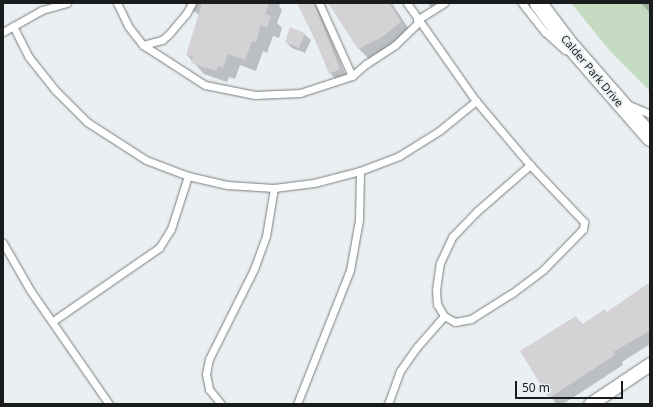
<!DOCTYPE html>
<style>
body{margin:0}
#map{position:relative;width:653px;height:407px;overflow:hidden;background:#eaeff2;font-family:"Noto Sans",sans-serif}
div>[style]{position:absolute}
.green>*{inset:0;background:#c4dbc1}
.shadow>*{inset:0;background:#0003}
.building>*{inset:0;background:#d5d2d6}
.roads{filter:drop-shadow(0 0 1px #797d7f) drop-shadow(0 0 1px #797d7f)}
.service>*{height:7px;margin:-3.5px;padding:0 3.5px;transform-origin:3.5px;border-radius:3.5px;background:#fff}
.minor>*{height:13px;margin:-6.5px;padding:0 6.5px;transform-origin:6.5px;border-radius:6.5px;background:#fff}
.tertiary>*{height:17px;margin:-8.5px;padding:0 8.5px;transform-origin:8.5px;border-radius:8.5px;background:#fff}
span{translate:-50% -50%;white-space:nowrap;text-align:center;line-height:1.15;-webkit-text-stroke:3.5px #eaeff2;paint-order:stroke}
.street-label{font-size:11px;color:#191b1c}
.frame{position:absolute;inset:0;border:4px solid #191b1c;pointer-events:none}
.scale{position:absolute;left:515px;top:381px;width:108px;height:18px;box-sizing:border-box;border:2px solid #191b1c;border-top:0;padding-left:5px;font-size:12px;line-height:14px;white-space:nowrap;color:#191b1c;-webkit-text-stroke:3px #eaeff2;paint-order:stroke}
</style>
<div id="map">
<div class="green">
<i style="clip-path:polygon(571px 3px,650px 3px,650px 91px,610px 51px)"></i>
</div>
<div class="shadow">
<i style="clip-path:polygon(184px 3px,280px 3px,279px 6px,282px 10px,277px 23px,282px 28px,279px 38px,273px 36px,267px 53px,263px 51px,256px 71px,240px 65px,235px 79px,229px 77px,227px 82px,204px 74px,187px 55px,199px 15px)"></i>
<i style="clip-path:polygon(302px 3px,317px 5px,346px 76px,336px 80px,330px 73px,299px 4px)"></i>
<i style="clip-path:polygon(337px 3px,392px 3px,412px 34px,394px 48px,370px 60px,358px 48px)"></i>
<i style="clip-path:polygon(427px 3px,437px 3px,431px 7px)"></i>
<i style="clip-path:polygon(641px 3px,650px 3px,650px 13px)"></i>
<i style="clip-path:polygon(304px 34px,311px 40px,305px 53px,292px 48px,286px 42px)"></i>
<i style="clip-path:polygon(650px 284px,650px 344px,622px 362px,623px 365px,563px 404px,556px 404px,521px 351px,575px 317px,583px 325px,607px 313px)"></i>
</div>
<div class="building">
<i style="clip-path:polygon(202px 3px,269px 3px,265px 14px,271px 16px,267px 28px,261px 25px,256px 42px,252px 41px,245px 60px,228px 54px,223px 68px,218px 66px,216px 71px,191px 63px,193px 57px,186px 55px)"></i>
<i style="clip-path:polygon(297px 3px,314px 3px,340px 69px,329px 74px,309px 24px,308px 26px)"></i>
<i style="clip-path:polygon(328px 3px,389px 3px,401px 22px,382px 37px,358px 49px)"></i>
<i style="clip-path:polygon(290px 27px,305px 33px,299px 48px,285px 42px)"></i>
<i style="clip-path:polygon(650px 282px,650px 331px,613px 352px,615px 355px,549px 398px,520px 351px,576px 316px,581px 325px,605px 309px,607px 312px)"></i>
</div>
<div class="roads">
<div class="service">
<i style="left:117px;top:3px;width:25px;rotate:64deg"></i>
<i style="left:128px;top:26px;width:24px;rotate:52deg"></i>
<i style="left:143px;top:45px;width:17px;rotate:33deg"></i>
<i style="left:157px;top:54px;width:57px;rotate:32.9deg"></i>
<i style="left:205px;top:85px;width:51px;rotate:11.3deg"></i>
<i style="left:255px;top:95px;width:45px;rotate:-2.5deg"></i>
<i style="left:300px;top:93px;width:55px;rotate:-18.1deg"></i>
<i style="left:352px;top:76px;width:18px;rotate:-41deg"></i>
<i style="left:366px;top:64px;width:35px;rotate:-33deg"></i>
<i style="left:395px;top:45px;width:33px;rotate:-44deg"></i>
<i style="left:319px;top:3px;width:80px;rotate:65.7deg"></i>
<i style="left:407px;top:3px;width:120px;rotate:54.9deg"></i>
<i style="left:476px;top:101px;width:84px;rotate:49.8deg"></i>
<i style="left:530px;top:165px;width:79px;rotate:46.5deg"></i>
<i style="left:584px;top:222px;width:7px;rotate:98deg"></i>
<i style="left:583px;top:229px;width:57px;rotate:134.3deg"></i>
<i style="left:543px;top:270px;width:39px;rotate:143deg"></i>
<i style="left:512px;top:293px;width:49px;rotate:147.6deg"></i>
<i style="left:471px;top:319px;width:16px;rotate:169deg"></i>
<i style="left:455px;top:322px;width:13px;rotate:-151deg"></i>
<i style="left:444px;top:316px;width:14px;rotate:-120deg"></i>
<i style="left:437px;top:304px;width:14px;rotate:-94deg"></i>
<i style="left:436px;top:290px;width:27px;rotate:-82deg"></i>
<i style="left:440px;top:263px;width:29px;rotate:-65deg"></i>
<i style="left:452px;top:237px;width:35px;rotate:-46deg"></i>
<i style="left:476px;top:212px;width:72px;rotate:-41deg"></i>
<i style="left:522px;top:3px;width:37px;rotate:52deg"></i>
<i style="left:545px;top:32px;width:27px;rotate:42deg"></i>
<i style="left:417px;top:20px;width:32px;rotate:-32deg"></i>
<i style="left:13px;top:26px;width:34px;rotate:63deg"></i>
<i style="left:28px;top:56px;width:43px;rotate:51.5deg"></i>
<i style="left:55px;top:90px;width:45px;rotate:45deg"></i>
<i style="left:87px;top:122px;width:70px;rotate:32.8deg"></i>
<i style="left:146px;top:160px;width:45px;rotate:20.9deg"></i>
<i style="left:188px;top:176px;width:40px;rotate:13deg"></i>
<i style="left:227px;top:185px;width:47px;rotate:3.7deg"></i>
<i style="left:274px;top:188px;width:40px;rotate:-7.1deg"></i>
<i style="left:314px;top:183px;width:48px;rotate:-14.6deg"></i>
<i style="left:360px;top:171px;width:42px;rotate:-21deg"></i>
<i style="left:399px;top:156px;width:47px;rotate:-32deg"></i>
<i style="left:439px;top:131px;width:48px;rotate:-39deg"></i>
<i style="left:3px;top:32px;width:45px;rotate:-29.4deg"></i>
<i style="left:42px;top:10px;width:26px;rotate:-16deg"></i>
<i style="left:143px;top:45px;width:20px;rotate:-15deg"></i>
<i style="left:162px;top:40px;width:9px;rotate:-41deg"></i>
<i style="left:169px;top:34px;width:26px;rotate:-50deg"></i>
<i style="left:186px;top:14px;width:13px;rotate:-61deg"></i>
<i style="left:629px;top:105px;width:23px;rotate:23deg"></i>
<i style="left:3px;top:243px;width:54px;rotate:60.1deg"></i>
<i style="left:30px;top:290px;width:139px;rotate:55.3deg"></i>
<i style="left:53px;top:321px;width:129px;rotate:-34.6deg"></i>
<i style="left:159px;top:248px;width:22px;rotate:-58deg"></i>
<i style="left:171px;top:229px;width:56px;rotate:-72.2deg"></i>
<i style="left:221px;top:404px;width:19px;rotate:-129deg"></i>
<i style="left:209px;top:389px;width:15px;rotate:-101deg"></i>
<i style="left:206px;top:374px;width:15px;rotate:-79deg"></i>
<i style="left:209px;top:359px;width:101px;rotate:-63.4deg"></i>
<i style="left:254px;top:269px;width:35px;rotate:-70deg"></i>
<i style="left:266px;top:236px;width:49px;rotate:-80.5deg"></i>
<i style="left:297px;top:404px;width:144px;rotate:-68.4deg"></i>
<i style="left:350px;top:270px;width:51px;rotate:-79.8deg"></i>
<i style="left:359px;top:220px;width:49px;rotate:-88.8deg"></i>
<i style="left:388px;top:404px;width:35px;rotate:-70deg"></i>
<i style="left:400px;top:371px;width:29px;rotate:-55deg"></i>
<i style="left:417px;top:347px;width:41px;rotate:-48.9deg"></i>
</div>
<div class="minor">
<i style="left:590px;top:404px;width:72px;rotate:-33.7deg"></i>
</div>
<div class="tertiary">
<i style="left:538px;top:3px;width:50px;rotate:53.1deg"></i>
<i style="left:568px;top:43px;width:125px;rotate:48.9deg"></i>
</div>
</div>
<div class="street-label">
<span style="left:592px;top:71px;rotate:50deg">Calder Park Drive</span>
</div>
<div class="frame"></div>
<div class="scale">50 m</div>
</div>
